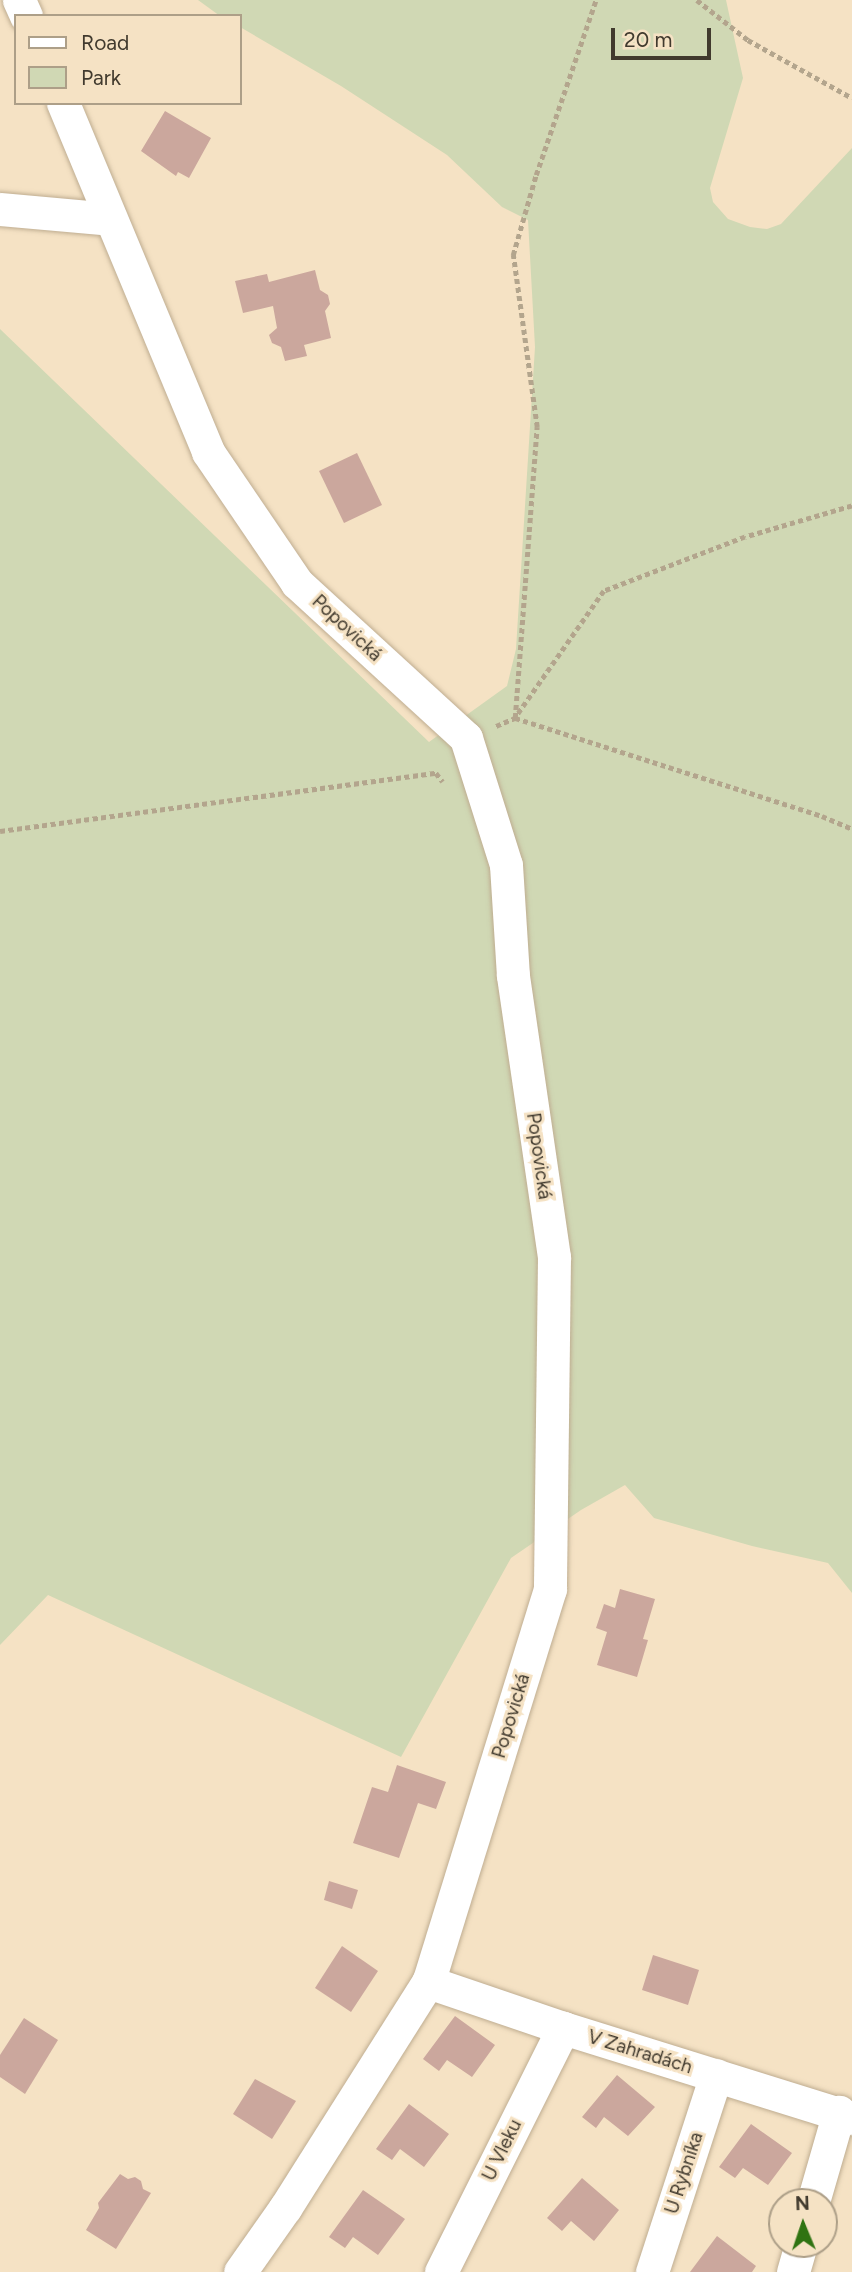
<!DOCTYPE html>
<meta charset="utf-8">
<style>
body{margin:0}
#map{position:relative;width:852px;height:2272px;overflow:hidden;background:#f5e2c4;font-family:Figtree,sans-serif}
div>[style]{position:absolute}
.green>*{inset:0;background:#d0d8b4}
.building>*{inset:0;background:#cba79d}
.path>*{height:4.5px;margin-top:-2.25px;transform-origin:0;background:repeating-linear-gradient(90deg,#b3a58d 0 5px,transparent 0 8.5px)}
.roads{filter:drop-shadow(0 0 2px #bfad91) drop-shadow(0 0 2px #bfad91)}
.minor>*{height:33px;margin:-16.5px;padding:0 16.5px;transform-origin:16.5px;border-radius:16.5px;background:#fff}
span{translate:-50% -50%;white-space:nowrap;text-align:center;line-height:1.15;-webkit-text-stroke:6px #f5e2c4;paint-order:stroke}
.street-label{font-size:19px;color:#413a2e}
.legend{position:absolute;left:14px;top:14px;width:228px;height:91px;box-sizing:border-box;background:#f5e2c4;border:2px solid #ad9f88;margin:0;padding:9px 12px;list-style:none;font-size:21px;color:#413a2e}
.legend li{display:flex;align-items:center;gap:14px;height:35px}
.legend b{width:35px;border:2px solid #ad9f88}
.north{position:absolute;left:768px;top:2188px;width:70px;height:70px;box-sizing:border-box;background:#f5e2c4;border:2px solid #ad9f88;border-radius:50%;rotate:358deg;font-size:19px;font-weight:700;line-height:28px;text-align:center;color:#413a2e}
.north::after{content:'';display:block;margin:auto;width:24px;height:32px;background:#2f7312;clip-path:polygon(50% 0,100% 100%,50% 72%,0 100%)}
.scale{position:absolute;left:611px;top:28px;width:100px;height:32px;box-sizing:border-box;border:4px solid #413a2e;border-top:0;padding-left:9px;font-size:21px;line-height:24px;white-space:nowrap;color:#413a2e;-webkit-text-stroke:5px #f5e2c4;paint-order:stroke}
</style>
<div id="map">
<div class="green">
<i style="clip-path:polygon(198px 0,726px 0,743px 78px,710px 188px,713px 202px,728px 219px,750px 227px,767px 229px,781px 224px,852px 148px,852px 1593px,828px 1563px,752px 1546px,654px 1518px,625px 1485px,581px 1510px,511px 1558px,401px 1757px,48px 1595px,0 1645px,0 329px,429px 742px,507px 686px,516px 649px,535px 347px,528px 220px,502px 207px,447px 155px,341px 86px,240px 27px,240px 16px,220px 16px)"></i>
</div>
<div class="building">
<i style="clip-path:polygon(165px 111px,211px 138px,189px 178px,178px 172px,176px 176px,141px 151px)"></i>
<i style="clip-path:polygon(315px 270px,320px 290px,328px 295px,330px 304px,325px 311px,331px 338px,304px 345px,307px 356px,285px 361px,281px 347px,272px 343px,269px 335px,277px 328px,273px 306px,243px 313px,235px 281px,267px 274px,269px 282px)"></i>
<i style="clip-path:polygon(357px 453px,382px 505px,344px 523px,319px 471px)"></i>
<i style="clip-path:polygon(620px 1589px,655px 1599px,643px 1639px,648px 1640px,637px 1677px,597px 1665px,607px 1632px,596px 1628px,604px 1604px,615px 1608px)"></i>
<i style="clip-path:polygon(397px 1765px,446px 1782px,436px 1809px,418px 1803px,399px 1858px,353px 1843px,372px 1787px,388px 1792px)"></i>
<i style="clip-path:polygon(329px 1881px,358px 1890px,352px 1909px,324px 1900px)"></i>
<i style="clip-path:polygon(342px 1946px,378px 1971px,351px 2012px,315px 1988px)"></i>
<i style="clip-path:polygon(653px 1955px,699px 1970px,688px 2005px,642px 1990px)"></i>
<i style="clip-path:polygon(455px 2016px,495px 2045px,472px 2077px,447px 2060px,439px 2071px,423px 2059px)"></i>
<i style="clip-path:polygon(24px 2018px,58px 2040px,25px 2094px,0 2077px,0 2055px)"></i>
<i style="clip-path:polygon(617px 2075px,655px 2107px,628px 2136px,604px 2117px,596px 2128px,582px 2117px)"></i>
<i style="clip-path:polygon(255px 2079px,296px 2101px,272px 2139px,233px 2114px)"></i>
<i style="clip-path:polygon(409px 2104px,449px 2134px,424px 2167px,400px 2149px,392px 2160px,376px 2149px)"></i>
<i style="clip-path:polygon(751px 2124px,792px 2153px,768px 2185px,743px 2168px,735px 2178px,719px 2167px)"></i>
<i style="clip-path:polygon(120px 2174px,128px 2179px,135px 2177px,141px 2181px,143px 2189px,151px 2193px,116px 2249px,86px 2230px,99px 2208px,98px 2203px)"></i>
<i style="clip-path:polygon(582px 2178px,619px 2210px,594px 2241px,571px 2221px,562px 2231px,547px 2218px)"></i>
<i style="clip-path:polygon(363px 2190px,405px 2219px,378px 2255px,353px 2237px,345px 2248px,329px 2237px)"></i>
<i style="clip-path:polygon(717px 2236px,756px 2266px,752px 2272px,690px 2272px)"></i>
</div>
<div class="path">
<i style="left:697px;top:0;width:65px;rotate:38.1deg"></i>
<i style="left:748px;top:40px;width:119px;rotate:29.1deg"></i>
<i style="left:852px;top:506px;width:111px;rotate:163.8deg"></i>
<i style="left:745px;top:537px;width:151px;rotate:159deg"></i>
<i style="left:604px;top:591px;width:155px;rotate:125deg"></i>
<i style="left:515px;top:718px;width:322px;rotate:17.7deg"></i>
<i style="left:822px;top:816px;width:33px;rotate:23deg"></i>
<i style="left:496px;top:726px;width:21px;rotate:-23deg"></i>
<i style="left:515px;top:718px;width:292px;rotate:-85.7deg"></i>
<i style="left:537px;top:427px;width:174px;rotate:-97.9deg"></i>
<i style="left:513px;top:255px;width:83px;rotate:-74deg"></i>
<i style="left:536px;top:175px;width:185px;rotate:-71.1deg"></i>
<i style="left:0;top:831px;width:440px;rotate:-7.6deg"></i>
<i style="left:436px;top:773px;width:11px;rotate:52deg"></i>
</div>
<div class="roads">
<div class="minor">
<i style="left:19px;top:0;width:17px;rotate:66deg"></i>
<i style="left:63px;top:103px;width:378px;rotate:67.4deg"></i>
<i style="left:208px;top:452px;width:158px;rotate:55.8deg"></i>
<i style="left:297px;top:583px;width:229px;rotate:42.5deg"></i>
<i style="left:466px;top:738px;width:133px;rotate:72.5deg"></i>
<i style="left:506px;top:865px;width:111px;rotate:86.4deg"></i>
<i style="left:513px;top:976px;width:284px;rotate:81.7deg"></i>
<i style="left:554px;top:1257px;width:332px;rotate:90.7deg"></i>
<i style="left:550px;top:1589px;width:412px;rotate:107.2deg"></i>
<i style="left:428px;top:1982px;width:267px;rotate:122.3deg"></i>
<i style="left:285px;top:2208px;width:78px;rotate:125.1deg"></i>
<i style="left:0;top:209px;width:111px;rotate:5.1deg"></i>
<i style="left:428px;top:1982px;width:143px;rotate:18.8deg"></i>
<i style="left:563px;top:2028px;width:303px;rotate:17.3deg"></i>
<i style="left:813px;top:2202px;width:94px;rotate:-73.9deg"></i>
<i style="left:441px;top:2272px;width:273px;rotate:-63.4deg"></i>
<i style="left:652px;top:2272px;width:207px;rotate:-72deg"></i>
<i style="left:793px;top:2272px;width:29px;rotate:-74deg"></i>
</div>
</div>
<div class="street-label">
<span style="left:347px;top:628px;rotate:43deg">Popovická</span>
<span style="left:539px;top:1156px;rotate:82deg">Popovická</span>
<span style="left:511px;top:1716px;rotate:-73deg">Popovická</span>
<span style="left:640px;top:2052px;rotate:17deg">V Zahradách</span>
<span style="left:502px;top:2150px;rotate:-64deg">U Vleku</span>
<span style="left:684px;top:2173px;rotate:-72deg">U Rybníka</span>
</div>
<ul class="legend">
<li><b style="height:9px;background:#fff"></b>Road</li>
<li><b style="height:19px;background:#d0d8b4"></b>Park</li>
</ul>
<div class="north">N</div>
<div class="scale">20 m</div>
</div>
